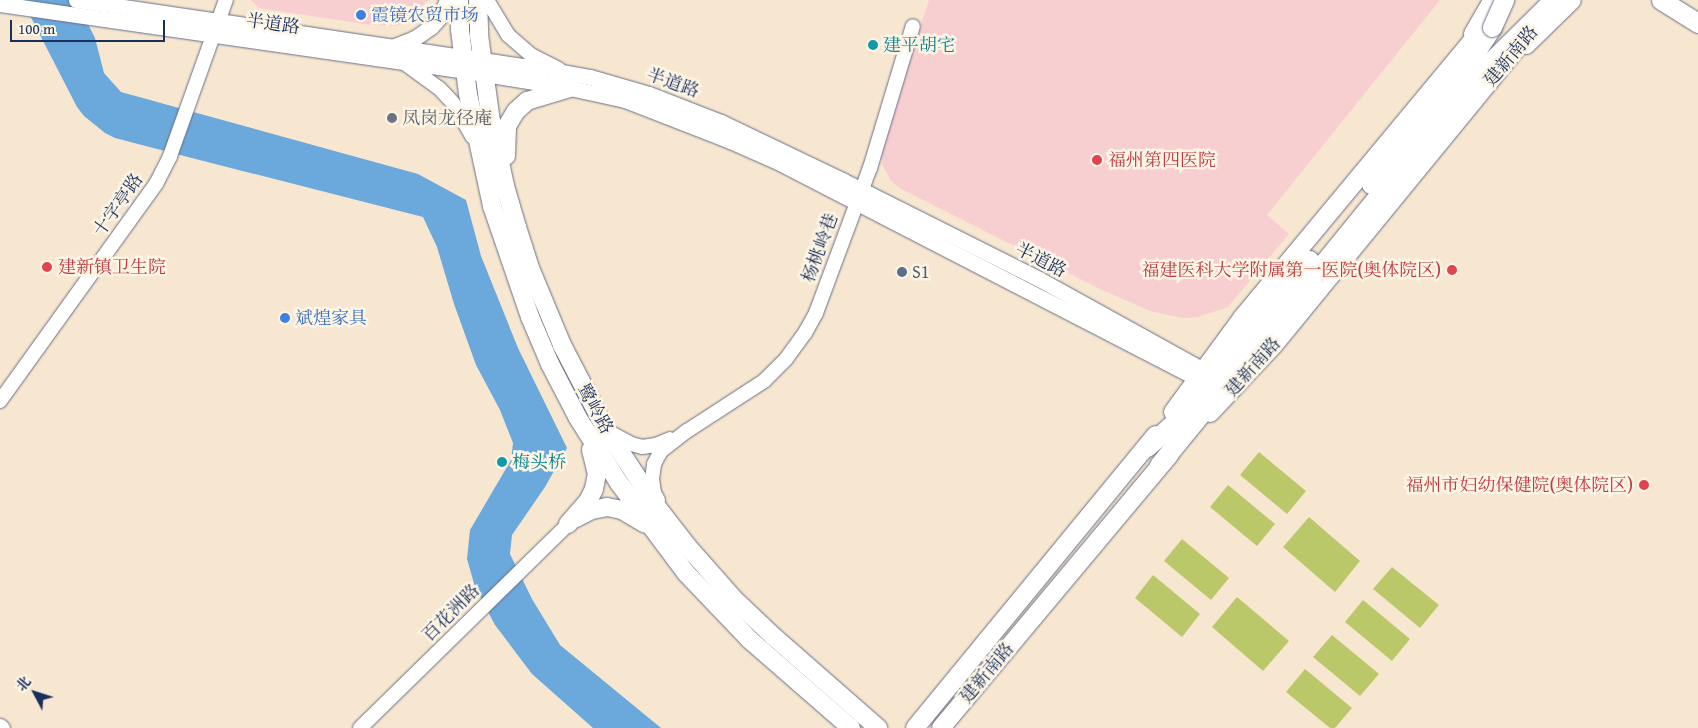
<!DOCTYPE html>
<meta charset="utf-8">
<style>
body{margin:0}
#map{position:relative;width:1698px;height:728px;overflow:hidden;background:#f8e7d0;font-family:"Gentium Book Plus","Noto Serif SC",serif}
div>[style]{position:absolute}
.built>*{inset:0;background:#f7cfd0}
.green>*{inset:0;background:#bbc86a}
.water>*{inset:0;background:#6ba9dd}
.roads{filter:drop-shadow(0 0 1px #686f86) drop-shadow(0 0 1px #686f86)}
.tertiary>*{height:14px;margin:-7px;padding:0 7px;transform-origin:7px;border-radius:7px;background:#fff}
.secondary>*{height:15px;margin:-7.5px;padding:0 7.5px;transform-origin:7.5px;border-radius:7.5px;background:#fff}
.primary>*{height:18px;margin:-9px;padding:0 9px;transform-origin:9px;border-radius:9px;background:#fff}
.trunk>*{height:19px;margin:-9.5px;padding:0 9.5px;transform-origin:9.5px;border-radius:9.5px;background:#fff}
.bridges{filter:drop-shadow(0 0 1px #686f86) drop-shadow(0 0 1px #686f86)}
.trunk-bridge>*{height:19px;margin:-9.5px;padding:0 9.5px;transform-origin:9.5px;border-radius:9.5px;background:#fff}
.dots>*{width:14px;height:14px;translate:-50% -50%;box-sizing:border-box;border:2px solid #fcf5e5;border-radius:50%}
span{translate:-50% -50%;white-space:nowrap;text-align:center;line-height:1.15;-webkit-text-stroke:5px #fcf5e5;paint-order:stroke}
.shop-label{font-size:18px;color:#366cbe}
.left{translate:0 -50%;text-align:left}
.street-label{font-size:18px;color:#1b2f5e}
.culture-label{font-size:18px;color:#0d838f}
.worship-label{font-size:18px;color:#5b616d}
.health-label{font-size:18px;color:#be3a42}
.right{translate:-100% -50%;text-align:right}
.service-label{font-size:18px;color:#4e5e75}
.north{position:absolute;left:10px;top:668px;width:50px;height:50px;-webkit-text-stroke:4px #fcf5e5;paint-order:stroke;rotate:310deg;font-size:14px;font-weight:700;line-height:20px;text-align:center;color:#1b2f5e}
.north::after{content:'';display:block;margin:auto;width:18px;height:22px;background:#1b2f5e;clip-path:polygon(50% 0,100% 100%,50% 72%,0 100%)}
.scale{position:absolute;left:10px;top:20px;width:155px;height:22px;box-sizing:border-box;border:2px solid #1b2f5e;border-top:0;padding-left:6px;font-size:15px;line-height:18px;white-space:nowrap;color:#1b2f5e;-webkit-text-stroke:4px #fcf5e5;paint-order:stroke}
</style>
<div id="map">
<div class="built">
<i style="clip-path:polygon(251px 0,428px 0,413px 18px,397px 26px,370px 25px,259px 8px)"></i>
<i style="clip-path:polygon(929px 0,1440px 0,1267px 215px,1289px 234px,1228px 307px,1198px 317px,1183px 318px,1150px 311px,1100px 289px,899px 188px,891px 181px,882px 164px,882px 147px)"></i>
</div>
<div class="green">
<i style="clip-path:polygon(1259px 452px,1306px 491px,1287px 514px,1240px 475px)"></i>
<i style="clip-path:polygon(1228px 485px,1275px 524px,1257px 546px,1210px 507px)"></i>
<i style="clip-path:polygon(1309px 517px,1360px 561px,1335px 592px,1283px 547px)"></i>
<i style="clip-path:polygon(1182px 539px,1229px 578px,1211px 600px,1164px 561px)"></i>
<i style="clip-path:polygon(1392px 567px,1439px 605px,1420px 628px,1373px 589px)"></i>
<i style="clip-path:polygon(1153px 575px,1200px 614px,1182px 637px,1135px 598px)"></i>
<i style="clip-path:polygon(1237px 597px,1289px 641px,1263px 671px,1212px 627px)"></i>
<i style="clip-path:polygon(1363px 600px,1410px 639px,1392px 661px,1345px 622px)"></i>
<i style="clip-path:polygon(1332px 635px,1379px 674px,1360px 696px,1313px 657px)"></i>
<i style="clip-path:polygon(1305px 669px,1352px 708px,1335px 728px,1330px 728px,1286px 692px)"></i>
</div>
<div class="water">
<i style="clip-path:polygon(22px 0,76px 0,95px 38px,104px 73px,121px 92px,418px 174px,466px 200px,481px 256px,518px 348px,567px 448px,545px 487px,512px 535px,510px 554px,532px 599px,560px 645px,661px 728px,593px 728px,532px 674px,495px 625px,475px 587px,467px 559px,470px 530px,511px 460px,513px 443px,500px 410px,476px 365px,454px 304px,437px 247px,423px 217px,184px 156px,115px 138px,105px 133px,84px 116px,77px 107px)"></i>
</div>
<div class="roads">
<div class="tertiary">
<i style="left:487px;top:0;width:41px;rotate:59deg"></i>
<i style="left:508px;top:35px;width:30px;rotate:41deg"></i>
<i style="left:531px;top:55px;width:31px;rotate:27deg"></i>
<i style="left:403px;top:62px;width:46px;rotate:36.1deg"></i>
<i style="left:440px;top:89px;width:19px;rotate:47deg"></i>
<i style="left:453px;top:103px;width:39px;rotate:60deg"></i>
<i style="left:0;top:401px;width:267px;rotate:-54.3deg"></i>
<i style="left:156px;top:184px;width:31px;rotate:-63deg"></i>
<i style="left:170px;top:156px;width:166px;rotate:-70.3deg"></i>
<i style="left:607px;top:431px;width:27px;rotate:28deg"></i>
<i style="left:631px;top:444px;width:11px;rotate:15deg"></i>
<i style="left:642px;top:447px;width:14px;rotate:-8deg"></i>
<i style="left:656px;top:445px;width:15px;rotate:-23deg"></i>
<i style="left:658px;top:500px;width:8px;rotate:-120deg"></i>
<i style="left:654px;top:493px;width:14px;rotate:-98deg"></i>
<i style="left:652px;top:479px;width:15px;rotate:-82deg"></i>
<i style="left:654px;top:464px;width:15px;rotate:-62deg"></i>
<i style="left:661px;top:451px;width:33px;rotate:-38deg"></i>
<i style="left:687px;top:431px;width:92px;rotate:-33deg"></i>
<i style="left:764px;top:381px;width:31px;rotate:-45deg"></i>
<i style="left:786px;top:359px;width:32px;rotate:-54deg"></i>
<i style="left:805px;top:333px;width:23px;rotate:-61deg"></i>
<i style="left:816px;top:313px;width:155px;rotate:-69.6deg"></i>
<i style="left:870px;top:168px;width:148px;rotate:-73.2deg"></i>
<i style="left:360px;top:728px;width:291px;rotate:-44.4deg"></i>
</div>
<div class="secondary">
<i style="left:76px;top:0;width:474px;rotate:8.4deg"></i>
<i style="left:545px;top:69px;width:46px;rotate:10.1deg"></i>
<i style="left:590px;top:77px;width:61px;rotate:16.1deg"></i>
<i style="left:649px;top:94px;width:77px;rotate:21.3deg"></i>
<i style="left:721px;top:122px;width:136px;rotate:25.6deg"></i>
<i style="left:844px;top:181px;width:218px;rotate:26.7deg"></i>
<i style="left:1039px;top:279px;width:188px;rotate:29deg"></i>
<i style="left:0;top:4px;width:471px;rotate:8.2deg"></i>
<i style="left:466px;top:71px;width:105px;rotate:9.3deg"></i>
<i style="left:570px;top:88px;width:56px;rotate:12.3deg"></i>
<i style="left:625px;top:100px;width:113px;rotate:21.3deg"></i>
<i style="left:730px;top:141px;width:55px;rotate:23.7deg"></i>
<i style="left:780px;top:163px;width:471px;rotate:27.3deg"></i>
<i style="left:395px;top:46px;width:22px;rotate:-22deg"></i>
<i style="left:415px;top:38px;width:19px;rotate:-35deg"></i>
<i style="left:431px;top:27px;width:12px;rotate:-48deg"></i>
<i style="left:439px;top:18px;width:20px;rotate:-66deg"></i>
<i style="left:0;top:726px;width:3px;rotate:45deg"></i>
</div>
<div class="primary">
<i style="left:459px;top:0;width:30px;rotate:88deg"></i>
<i style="left:460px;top:30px;width:64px;rotate:82.9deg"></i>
<i style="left:468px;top:94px;width:115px;rotate:77.9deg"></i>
<i style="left:492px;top:206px;width:117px;rotate:71.1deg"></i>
<i style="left:530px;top:317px;width:51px;rotate:66.9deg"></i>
<i style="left:550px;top:364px;width:61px;rotate:62.6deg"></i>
<i style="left:578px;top:418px;width:77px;rotate:57.8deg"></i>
<i style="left:619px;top:483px;width:112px;rotate:53.3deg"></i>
<i style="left:686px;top:573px;width:93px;rotate:46.3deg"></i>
<i style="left:750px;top:640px;width:134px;rotate:41.1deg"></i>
<i style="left:478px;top:0;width:35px;rotate:88deg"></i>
<i style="left:479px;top:35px;width:87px;rotate:82.1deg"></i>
<i style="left:491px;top:121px;width:66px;rotate:77.8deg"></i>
<i style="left:505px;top:186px;width:43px;rotate:73.7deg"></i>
<i style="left:517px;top:227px;width:43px;rotate:72.4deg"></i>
<i style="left:530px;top:268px;width:83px;rotate:67.4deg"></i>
<i style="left:562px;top:345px;width:96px;rotate:62.6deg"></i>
<i style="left:606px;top:430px;width:92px;rotate:56.5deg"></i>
<i style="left:657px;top:507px;width:51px;rotate:52.2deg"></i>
<i style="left:688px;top:547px;width:69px;rotate:48.5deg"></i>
<i style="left:734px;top:599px;width:54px;rotate:43.5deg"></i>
<i style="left:773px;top:636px;width:140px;rotate:41.2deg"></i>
<i style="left:1473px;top:34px;width:39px;rotate:-60deg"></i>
<i style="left:1526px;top:45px;width:64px;rotate:-44.4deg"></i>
<i style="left:506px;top:156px;width:30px;rotate:-88deg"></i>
<i style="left:507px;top:126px;width:17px;rotate:-59deg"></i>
<i style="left:516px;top:111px;width:15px;rotate:-42deg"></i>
<i style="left:527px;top:101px;width:45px;rotate:-16.8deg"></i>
<i style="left:1173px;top:412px;width:117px;rotate:-53.7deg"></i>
<i style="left:1242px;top:318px;width:379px;rotate:-50.3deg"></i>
<i style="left:1210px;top:413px;width:92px;rotate:-46.8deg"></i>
<i style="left:1273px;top:346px;width:407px;rotate:-50.7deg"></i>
<i style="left:576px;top:518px;width:18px;rotate:-27deg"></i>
<i style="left:592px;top:510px;width:15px;rotate:-11deg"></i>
<i style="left:607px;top:507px;width:15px;rotate:11deg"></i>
<i style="left:622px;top:510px;width:26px;rotate:31deg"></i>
<i style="left:568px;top:524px;width:30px;rotate:-49deg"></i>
<i style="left:588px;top:501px;width:13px;rotate:-63deg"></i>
<i style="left:594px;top:489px;width:15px;rotate:-79deg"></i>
<i style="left:597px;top:474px;width:25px;rotate:-104deg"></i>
<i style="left:915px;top:728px;width:379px;rotate:-50.6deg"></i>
<i style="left:941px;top:728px;width:356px;rotate:-50.1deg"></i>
</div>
<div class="trunk">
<i style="left:1661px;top:0;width:44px;rotate:31.9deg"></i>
<i style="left:1371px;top:184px;width:149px;rotate:-51deg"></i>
<i style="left:1465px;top:68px;width:49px;rotate:-56.6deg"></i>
<i style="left:1147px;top:447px;width:39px;rotate:-42deg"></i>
<i style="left:1176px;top:421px;width:209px;rotate:-50.4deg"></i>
<i style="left:1159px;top:465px;width:500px;rotate:-50.84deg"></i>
<i style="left:1475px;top:77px;width:110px;rotate:-44.6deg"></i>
</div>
</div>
<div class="bridges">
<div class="trunk-bridge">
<i style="left:1492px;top:27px;width:30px;rotate:-66deg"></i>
</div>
</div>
<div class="dots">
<i style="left:361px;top:15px;background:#3f7fe0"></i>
<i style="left:873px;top:45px;background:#0f9aa8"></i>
<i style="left:392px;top:118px;background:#6b7280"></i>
<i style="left:1097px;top:160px;background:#e0444e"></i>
<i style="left:47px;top:267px;background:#e0444e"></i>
<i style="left:1452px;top:270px;background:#e0444e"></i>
<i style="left:902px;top:272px;background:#5c6f8a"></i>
<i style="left:285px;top:318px;background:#3f7fe0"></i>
<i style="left:502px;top:462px;background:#0f9aa8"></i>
<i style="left:1644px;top:485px;background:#e0444e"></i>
</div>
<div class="shop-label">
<span class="left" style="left:371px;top:15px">霞镜农贸市场</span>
<span class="left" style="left:295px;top:318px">斌煌家具</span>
</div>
<div class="street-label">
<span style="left:273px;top:24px;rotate:8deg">半道路</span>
<span style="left:1511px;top:56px;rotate:-50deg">建新南路</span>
<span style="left:673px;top:83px;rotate:20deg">半道路</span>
<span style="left:118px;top:205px;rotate:-55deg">十字亭路</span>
<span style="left:820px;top:248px;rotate:-70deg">杨桃岭巷</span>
<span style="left:1041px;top:260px;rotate:27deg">半道路</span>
<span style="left:1253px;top:367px;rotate:-48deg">建新南路</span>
<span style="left:595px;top:409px;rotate:61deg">鹭岭路</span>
<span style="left:451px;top:613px;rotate:-45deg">百花洲路</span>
<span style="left:987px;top:673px;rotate:-50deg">建新南路</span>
</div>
<div class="culture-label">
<span class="left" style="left:883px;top:45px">建平胡宅</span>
<span class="left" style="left:512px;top:462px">梅头桥</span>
</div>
<div class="worship-label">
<span class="left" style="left:402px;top:118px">凤岗龙径庵</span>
</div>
<div class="health-label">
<span class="left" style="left:1108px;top:160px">福州第四医院</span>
<span class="left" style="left:58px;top:267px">建新镇卫生院</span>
<span class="right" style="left:1441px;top:270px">福建医科大学附属第一医院(奥体院区)</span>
<span class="right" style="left:1633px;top:485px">福州市妇幼保健院(奥体院区)</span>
</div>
<div class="service-label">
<span class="left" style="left:912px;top:272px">S1</span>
</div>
<div class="north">北</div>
<div class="scale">100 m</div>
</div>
